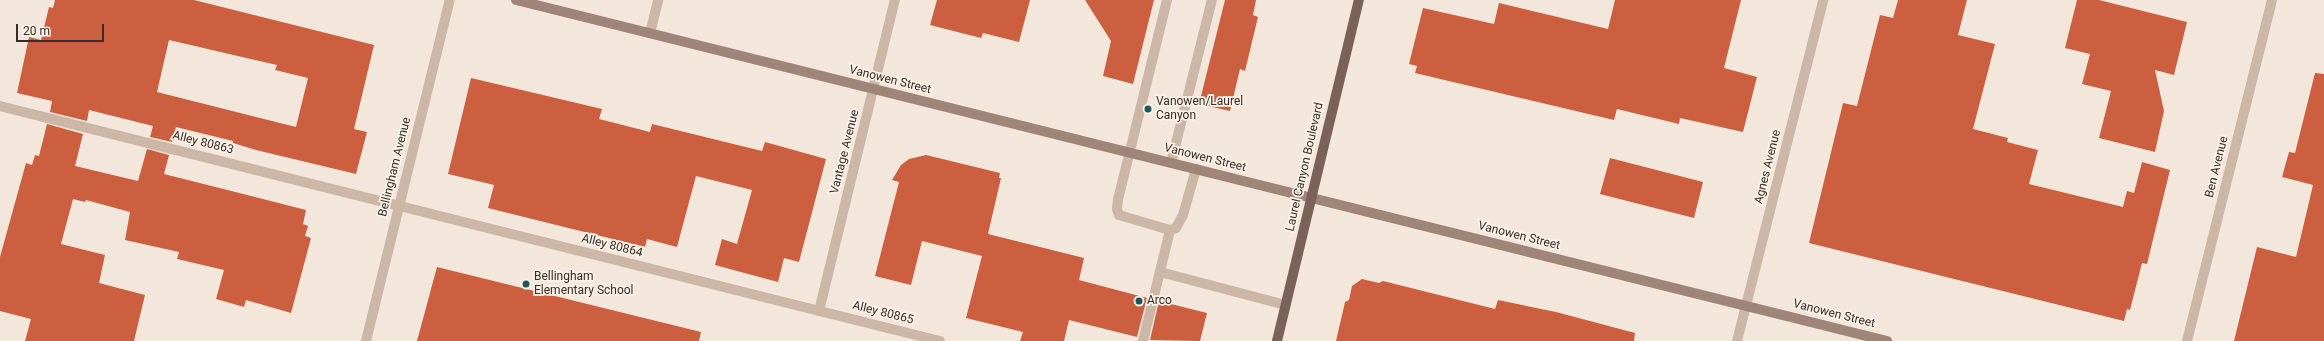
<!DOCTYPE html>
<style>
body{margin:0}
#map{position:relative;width:2324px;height:341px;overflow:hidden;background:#f3e7db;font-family:Roboto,sans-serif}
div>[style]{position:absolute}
.building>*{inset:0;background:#cb5f40}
.service>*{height:10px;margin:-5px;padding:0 5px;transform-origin:5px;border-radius:5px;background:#ccb6a6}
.minor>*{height:10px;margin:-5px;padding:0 5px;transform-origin:5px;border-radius:5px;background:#ccb6a6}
.secondary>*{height:10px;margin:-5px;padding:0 5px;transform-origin:5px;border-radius:5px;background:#9f8577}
.primary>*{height:10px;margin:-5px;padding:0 5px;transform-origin:5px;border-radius:5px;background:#7a6258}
.dots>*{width:11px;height:11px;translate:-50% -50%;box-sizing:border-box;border:2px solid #faf1e7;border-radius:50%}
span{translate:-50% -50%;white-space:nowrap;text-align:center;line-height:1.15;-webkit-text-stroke:3.5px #faf1e7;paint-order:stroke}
.street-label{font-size:12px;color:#372c27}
.poi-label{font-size:12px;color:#372c27}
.left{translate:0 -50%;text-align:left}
.scale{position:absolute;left:16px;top:24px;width:88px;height:18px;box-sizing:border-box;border:2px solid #372c27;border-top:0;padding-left:5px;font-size:12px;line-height:14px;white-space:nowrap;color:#372c27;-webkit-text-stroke:3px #faf1e7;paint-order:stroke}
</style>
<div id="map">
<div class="building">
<i style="clip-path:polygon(evenodd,55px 0,194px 0,374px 45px,354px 129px,367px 132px,356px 174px,256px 150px,233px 143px,233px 141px,176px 127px,172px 142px,150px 137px,153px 126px,89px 110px,87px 121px,50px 112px,52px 101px,17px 93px,29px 37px,41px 40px,49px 7px,53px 8px,55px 0,169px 40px,277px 65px,275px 70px,308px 78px,296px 127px,157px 92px,169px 40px)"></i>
<i style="clip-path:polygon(937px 0,1030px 0,1019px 42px,983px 33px,981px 38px,930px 25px)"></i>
<i style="clip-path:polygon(1085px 0,1154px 0,1133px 84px,1103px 76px,1111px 41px)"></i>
<i style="clip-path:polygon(1225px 0,1256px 0,1253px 15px,1258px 17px,1245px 71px,1240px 69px,1230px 111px,1199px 104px)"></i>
<i style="clip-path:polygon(1615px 0,1741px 0,1724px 68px,1757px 77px,1743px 132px,1680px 118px,1679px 124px,1617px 109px,1614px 120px,1415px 73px,1417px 66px,1409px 64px,1423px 8px,1494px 24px,1499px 3px,1608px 29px)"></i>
<i style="clip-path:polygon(1898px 0,1967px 0,1958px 35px,1995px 44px,1973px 129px,2008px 138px,2007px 142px,2038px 150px,2029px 184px,2123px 207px,2127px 191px,2134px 193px,2142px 162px,2170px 170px,2147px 264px,2142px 263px,2130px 310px,2127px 309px,2124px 321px,1809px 243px,1843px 103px,1857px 106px,1880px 15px,1893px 18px)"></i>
<i style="clip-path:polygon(2077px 0,2099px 0,2187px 22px,2174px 75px,2155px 70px,2164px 111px,2155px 152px,2099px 138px,2111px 91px,2082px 84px,2090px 54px,2065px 48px)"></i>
<i style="clip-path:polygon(2315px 73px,2324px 74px,2324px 341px,2234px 341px,2257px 247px,2296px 257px,2313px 185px,2282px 177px,2289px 152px,2295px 153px)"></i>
<i style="clip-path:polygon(471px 78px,602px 109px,599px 119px,650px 132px,652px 124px,762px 151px,765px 142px,826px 159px,799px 262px,784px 258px,778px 282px,715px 265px,722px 239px,737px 244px,752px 190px,696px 176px,677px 247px,647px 239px,645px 247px,488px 208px,494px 185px,448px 174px)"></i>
<i style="clip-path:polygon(47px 124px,83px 134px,75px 166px,138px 181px,147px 149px,169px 155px,164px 174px,306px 210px,303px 224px,308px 226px,305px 236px,311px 238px,291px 313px,246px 300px,244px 307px,216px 299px,224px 270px,177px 259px,179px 252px,125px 240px,130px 212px,86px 200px,85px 202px,73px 199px,61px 244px,105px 255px,99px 283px,145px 295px,134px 341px,25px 341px,31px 319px,0 311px,0 257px,26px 163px,32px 165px,35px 155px,39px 156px)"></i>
<i style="clip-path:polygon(926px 155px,1000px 173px,999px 178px,1001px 178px,988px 234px,1084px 258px,1079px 280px,1147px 298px,1137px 337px,1069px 320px,1064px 341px,1020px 341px,1023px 332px,966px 318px,982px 256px,922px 241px,911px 285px,875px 276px,899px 182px,892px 180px,901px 165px,909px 159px)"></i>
<i style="clip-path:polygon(1610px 158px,1703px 182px,1694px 218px,1600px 194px)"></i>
<i style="clip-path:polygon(437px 267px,701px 332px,699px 341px,417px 341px)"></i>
<i style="clip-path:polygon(1362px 279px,1379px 283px,1383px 281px,1495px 309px,1498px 300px,1556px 312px,1635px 333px,1634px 341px,1336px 341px,1345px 302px,1349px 300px,1352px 286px)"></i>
<i style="clip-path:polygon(1159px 301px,1207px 313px,1200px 341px,1150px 340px)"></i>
</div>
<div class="service">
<i style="left:1167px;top:0;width:205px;rotate:103.8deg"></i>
<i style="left:1118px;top:199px;width:10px;rotate:96deg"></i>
<i style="left:1117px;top:209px;width:6px;rotate:72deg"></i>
<i style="left:1119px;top:215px;width:53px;rotate:16.4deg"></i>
<i style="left:1170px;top:230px;width:6px;rotate:-18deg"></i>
<i style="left:1176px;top:228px;width:15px;rotate:-62deg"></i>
<i style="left:1183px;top:215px;width:48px;rotate:-74.2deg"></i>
<i style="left:650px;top:33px;width:34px;rotate:-76deg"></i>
<i style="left:0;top:106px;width:969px;rotate:14.04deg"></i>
<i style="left:1171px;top:163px;width:168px;rotate:-75.9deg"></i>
<i style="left:1160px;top:272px;width:130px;rotate:14.7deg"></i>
<i style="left:1143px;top:341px;width:114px;rotate:-76.3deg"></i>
</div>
<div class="minor">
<i style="left:819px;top:311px;width:320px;rotate:-76.3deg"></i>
<i style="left:366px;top:341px;width:351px;rotate:-76.2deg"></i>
<i style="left:1737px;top:341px;width:352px;rotate:-75.8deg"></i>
<i style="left:2187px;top:341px;width:351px;rotate:-76deg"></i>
</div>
<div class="secondary">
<i style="left:516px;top:0;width:1413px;rotate:13.97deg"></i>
</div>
<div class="primary">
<i style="left:1277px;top:341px;width:351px;rotate:-76.5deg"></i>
</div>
<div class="dots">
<i style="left:1148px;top:109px;background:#1b585b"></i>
<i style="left:526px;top:284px;background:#1b585b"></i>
<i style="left:1139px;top:301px;background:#1b585b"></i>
</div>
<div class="street-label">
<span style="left:890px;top:80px;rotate:14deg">Vanowen Street</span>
<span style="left:203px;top:143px;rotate:14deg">Alley 80863</span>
<span style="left:845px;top:152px;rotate:-76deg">Vantage Avenue</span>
<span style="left:1205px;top:158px;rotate:14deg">Vanowen Street</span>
<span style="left:395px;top:167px;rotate:-76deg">Bellingham Avenue</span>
<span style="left:1305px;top:167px;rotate:-77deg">Laurel Canyon Boulevard</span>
<span style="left:1768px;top:167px;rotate:-76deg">Agnes Avenue</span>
<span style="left:2217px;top:167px;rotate:-76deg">Ben Avenue</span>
<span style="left:1519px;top:236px;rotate:14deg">Vanowen Street</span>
<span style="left:612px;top:246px;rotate:14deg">Alley 80864</span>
<span style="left:883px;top:313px;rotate:14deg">Alley 80865</span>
<span style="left:1834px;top:314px;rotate:14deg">Vanowen Street</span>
</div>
<div class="poi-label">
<span class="left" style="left:1156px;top:109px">Vanowen/Laurel<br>Canyon</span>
<span class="left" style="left:534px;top:284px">Bellingham<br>Elementary School</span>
<span class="left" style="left:1147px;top:301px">Arco</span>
</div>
<div class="scale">20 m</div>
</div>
